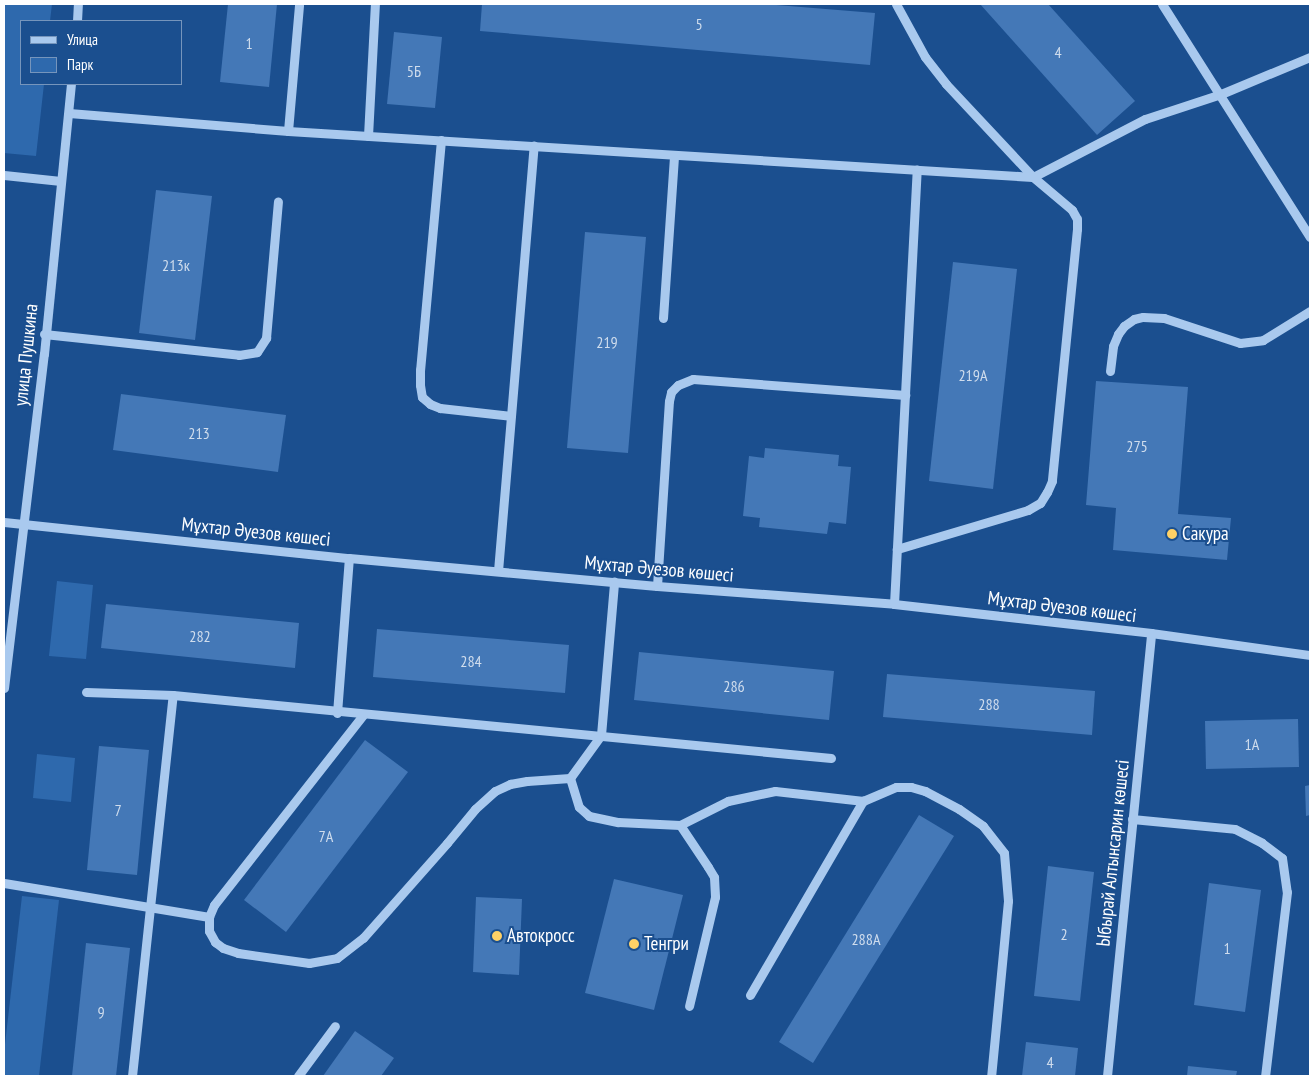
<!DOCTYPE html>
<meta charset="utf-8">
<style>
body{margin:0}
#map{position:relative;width:1314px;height:1080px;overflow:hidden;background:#1b4f8f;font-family:"PT Sans Narrow",sans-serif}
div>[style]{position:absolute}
.green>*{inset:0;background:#2e69ad}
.building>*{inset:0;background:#4478b7}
.minor>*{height:9px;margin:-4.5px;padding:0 4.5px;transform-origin:4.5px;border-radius:4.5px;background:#a9c9ee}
.dots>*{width:14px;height:14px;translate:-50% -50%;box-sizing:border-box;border:2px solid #1b4f8f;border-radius:50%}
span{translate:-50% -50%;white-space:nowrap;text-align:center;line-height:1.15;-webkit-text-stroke:4px #1b4f8f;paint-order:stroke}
.number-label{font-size:16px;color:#d0dded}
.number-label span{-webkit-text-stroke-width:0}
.street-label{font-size:19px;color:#fff}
.poi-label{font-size:19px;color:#fff}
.left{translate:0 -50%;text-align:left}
.frame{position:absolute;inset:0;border:5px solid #fff;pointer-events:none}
.legend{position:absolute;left:20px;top:20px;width:162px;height:65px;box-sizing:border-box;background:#1b4f8f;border:1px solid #7695bc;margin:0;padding:6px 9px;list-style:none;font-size:15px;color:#fff}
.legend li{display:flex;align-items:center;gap:10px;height:25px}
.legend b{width:25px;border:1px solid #7695bc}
</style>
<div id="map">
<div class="green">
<i style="clip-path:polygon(5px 4px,52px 4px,50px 21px,21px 21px,21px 84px,44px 84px,36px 156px,4px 153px)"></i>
<i style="clip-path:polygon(57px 581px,93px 585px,86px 659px,49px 656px)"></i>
<i style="clip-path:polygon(37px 754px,75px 758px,71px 802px,33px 798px)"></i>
<i style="clip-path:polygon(22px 896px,59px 900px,39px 1076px,4px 1076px,4px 1053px)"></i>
</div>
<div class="building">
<i style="clip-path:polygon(228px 4px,277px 4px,269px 87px,220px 82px)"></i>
<i style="clip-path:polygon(482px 4px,764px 4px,875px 13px,870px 65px,480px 31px)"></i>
<i style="clip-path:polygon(980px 4px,1048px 4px,1135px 101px,1097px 135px)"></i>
<i style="clip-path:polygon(394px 32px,442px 37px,435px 108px,387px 104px)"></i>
<i style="clip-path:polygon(156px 190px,212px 196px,195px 340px,139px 333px)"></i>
<i style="clip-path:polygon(585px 232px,646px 237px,628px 453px,567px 448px)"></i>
<i style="clip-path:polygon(953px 262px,1017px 269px,993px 489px,929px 481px)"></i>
<i style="clip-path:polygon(1096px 381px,1188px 387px,1178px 514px,1231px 518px,1227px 560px,1113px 550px,1116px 508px,1086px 505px)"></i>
<i style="clip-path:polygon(121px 394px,286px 415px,278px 472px,113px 450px)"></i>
<i style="clip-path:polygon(765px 448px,839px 455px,838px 466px,851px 467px,846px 524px,829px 522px,827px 534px,759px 527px,760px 518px,743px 516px,749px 456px,764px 458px)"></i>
<i style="clip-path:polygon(106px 604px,299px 623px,295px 668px,101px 648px)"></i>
<i style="clip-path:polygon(377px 629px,569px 645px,565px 693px,373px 677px)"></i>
<i style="clip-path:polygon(639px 652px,834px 671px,829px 720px,634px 700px)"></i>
<i style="clip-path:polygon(887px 674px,1095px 691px,1092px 735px,883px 717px)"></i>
<i style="clip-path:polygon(1298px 719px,1299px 767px,1206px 769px,1205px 721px)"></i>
<i style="clip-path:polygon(365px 740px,408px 772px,286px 932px,244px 900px)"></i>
<i style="clip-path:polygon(99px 746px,149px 750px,137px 875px,87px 870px)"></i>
<i style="clip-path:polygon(1310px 785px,1310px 815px,1306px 816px,1305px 786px)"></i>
<i style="clip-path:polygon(919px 815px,954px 836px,813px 1063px,779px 1042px)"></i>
<i style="clip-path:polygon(1048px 866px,1094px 872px,1080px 1001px,1034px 996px)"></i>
<i style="clip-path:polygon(614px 879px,683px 895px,654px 1010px,585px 993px)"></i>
<i style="clip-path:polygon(1209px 883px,1261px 890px,1245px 1012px,1194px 1005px)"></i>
<i style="clip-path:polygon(476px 897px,522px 899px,519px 975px,473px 972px)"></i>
<i style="clip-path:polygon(86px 943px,130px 948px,116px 1076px,72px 1076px)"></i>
<i style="clip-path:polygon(355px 1031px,394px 1058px,381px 1076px,323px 1076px)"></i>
<i style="clip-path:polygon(1026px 1042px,1078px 1048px,1075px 1076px,1022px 1076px)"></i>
<i style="clip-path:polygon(1188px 1066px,1237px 1071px,1236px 1076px,1187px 1076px)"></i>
</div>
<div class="minor">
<i style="left:896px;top:4px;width:60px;rotate:61.3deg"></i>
<i style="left:925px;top:57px;width:34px;rotate:52deg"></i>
<i style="left:946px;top:84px;width:127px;rotate:46.9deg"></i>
<i style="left:1033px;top:177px;width:51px;rotate:40.2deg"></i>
<i style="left:1072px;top:210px;width:10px;rotate:61deg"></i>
<i style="left:1077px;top:219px;width:10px;rotate:90deg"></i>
<i style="left:1077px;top:229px;width:253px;rotate:95.7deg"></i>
<i style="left:1052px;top:481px;width:12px;rotate:114deg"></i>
<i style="left:1047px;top:492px;width:13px;rotate:122deg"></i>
<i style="left:1040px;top:503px;width:14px;rotate:150deg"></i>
<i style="left:1028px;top:510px;width:137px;rotate:163.4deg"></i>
<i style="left:1162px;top:4px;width:276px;rotate:57.6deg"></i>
<i style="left:77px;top:21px;width:17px;rotate:-87deg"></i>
<i style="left:69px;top:113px;width:220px;rotate:4.7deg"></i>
<i style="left:288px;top:131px;width:746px;rotate:3.53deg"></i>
<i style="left:1033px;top:177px;width:126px;rotate:-27.4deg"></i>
<i style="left:1145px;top:119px;width:80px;rotate:-18.2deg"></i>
<i style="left:1221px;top:94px;width:96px;rotate:-22.6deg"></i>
<i style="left:288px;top:131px;width:127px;rotate:-85deg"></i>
<i style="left:368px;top:136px;width:132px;rotate:-87deg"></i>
<i style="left:441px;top:140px;width:231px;rotate:95.2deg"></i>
<i style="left:420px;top:370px;width:15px;rotate:90deg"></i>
<i style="left:420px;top:385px;width:12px;rotate:81deg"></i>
<i style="left:422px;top:397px;width:11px;rotate:41deg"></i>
<i style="left:430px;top:404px;width:11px;rotate:22deg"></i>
<i style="left:440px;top:408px;width:71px;rotate:6.4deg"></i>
<i style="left:4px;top:175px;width:57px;rotate:6deg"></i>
<i style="left:663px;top:318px;width:163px;rotate:-86.1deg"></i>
<i style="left:44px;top:334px;width:196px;rotate:6.1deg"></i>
<i style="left:239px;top:355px;width:18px;rotate:-9deg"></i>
<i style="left:257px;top:352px;width:17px;rotate:-57deg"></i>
<i style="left:266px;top:338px;width:137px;rotate:-85deg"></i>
<i style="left:1110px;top:371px;width:25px;rotate:-83deg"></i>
<i style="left:1113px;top:346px;width:13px;rotate:-67deg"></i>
<i style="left:1118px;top:334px;width:10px;rotate:-53deg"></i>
<i style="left:1124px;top:326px;width:12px;rotate:-35deg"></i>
<i style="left:1134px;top:319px;width:9px;rotate:-13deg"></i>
<i style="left:1143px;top:317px;width:21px;rotate:3deg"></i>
<i style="left:1164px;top:318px;width:80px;rotate:18.2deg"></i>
<i style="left:1240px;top:343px;width:23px;rotate:-7deg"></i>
<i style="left:1263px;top:340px;width:55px;rotate:-31.7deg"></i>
<i style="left:4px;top:522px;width:347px;rotate:6deg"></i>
<i style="left:349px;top:558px;width:309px;rotate:5.2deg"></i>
<i style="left:657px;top:586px;width:238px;rotate:4.3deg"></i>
<i style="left:894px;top:604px;width:259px;rotate:6.4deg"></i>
<i style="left:1151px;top:633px;width:161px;rotate:7.9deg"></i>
<i style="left:498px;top:571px;width:427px;rotate:-85.2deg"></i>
<i style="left:657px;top:586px;width:185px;rotate:-86.3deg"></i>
<i style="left:669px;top:401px;width:9px;rotate:-77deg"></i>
<i style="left:671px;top:392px;width:10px;rotate:-45deg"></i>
<i style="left:678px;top:385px;width:16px;rotate:-22deg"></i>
<i style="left:693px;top:379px;width:213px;rotate:4.3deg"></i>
<i style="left:894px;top:604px;width:435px;rotate:-87deg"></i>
<i style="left:4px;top:688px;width:336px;rotate:-83.2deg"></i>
<i style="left:44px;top:354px;width:271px;rotate:-84.3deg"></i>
<i style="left:86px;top:692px;width:87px;rotate:2deg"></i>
<i style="left:173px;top:695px;width:661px;rotate:5.47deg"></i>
<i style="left:337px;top:713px;width:155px;rotate:-85.6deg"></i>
<i style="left:363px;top:715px;width:241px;rotate:128.1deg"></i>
<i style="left:214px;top:905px;width:13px;rotate:113deg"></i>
<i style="left:209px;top:917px;width:14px;rotate:90deg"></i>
<i style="left:209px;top:931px;width:13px;rotate:61deg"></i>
<i style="left:215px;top:942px;width:10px;rotate:37deg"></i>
<i style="left:223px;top:948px;width:16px;rotate:18deg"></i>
<i style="left:238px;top:953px;width:72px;rotate:8deg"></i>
<i style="left:309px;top:963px;width:28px;rotate:-10deg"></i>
<i style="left:337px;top:958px;width:33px;rotate:-38deg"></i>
<i style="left:363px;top:938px;width:127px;rotate:-48.5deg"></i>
<i style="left:447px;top:843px;width:44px;rotate:-50.5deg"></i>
<i style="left:475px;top:809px;width:27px;rotate:-42deg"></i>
<i style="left:495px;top:791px;width:17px;rotate:-25deg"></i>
<i style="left:510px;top:784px;width:17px;rotate:-10deg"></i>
<i style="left:527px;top:781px;width:43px;rotate:-4deg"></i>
<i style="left:570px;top:778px;width:53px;rotate:-54.2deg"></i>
<i style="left:601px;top:735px;width:154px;rotate:-85.1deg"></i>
<i style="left:570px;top:778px;width:30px;rotate:73deg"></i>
<i style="left:579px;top:807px;width:13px;rotate:42deg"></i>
<i style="left:589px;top:816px;width:30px;rotate:12deg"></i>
<i style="left:618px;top:822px;width:62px;rotate:2.8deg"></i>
<i style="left:680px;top:825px;width:50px;rotate:56.3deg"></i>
<i style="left:708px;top:867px;width:12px;rotate:59deg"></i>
<i style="left:714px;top:877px;width:20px;rotate:87deg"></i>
<i style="left:715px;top:897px;width:112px;rotate:103.4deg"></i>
<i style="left:1132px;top:819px;width:103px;rotate:5.5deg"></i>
<i style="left:1235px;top:829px;width:30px;rotate:27deg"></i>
<i style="left:1262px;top:843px;width:25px;rotate:37deg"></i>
<i style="left:1282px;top:858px;width:34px;rotate:82deg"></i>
<i style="left:1287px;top:892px;width:185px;rotate:96.8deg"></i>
<i style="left:680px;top:825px;width:54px;rotate:-26.6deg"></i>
<i style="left:728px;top:801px;width:48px;rotate:-12deg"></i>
<i style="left:775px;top:791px;width:89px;rotate:6.5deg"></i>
<i style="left:4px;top:883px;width:208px;rotate:9.4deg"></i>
<i style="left:750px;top:995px;width:225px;rotate:-59.8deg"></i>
<i style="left:863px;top:801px;width:36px;rotate:-23deg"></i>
<i style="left:896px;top:787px;width:15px"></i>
<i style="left:911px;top:787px;width:15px;rotate:16deg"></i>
<i style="left:925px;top:791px;width:38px;rotate:28deg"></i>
<i style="left:959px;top:809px;width:29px;rotate:35deg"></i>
<i style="left:983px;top:826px;width:34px;rotate:52deg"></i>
<i style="left:1004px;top:853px;width:48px;rotate:85.2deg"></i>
<i style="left:1008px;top:901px;width:176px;rotate:95.5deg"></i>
<i style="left:132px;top:1076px;width:383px;rotate:-83.9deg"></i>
<i style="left:298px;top:1076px;width:62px;rotate:-53.5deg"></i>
<i style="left:1107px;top:1076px;width:445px;rotate:-84.3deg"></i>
</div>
<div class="dots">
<i style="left:1172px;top:534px;background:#ffd166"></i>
<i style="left:497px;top:936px;background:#ffd166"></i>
<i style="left:634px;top:944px;background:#ffd166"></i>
</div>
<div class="number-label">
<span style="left:699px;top:24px">5</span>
<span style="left:249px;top:43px">1</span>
<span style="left:1058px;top:52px">4</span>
<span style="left:414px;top:71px">5Б</span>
<span style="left:176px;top:265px">213к</span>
<span style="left:607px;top:342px">219</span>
<span style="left:973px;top:375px">219А</span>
<span style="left:199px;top:433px">213</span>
<span style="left:1137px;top:446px">275</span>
<span style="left:200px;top:636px">282</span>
<span style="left:471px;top:661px">284</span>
<span style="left:734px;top:686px">286</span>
<span style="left:989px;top:704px">288</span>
<span style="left:1252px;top:744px">1А</span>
<span style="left:118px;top:810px">7</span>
<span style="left:326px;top:836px">7А</span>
<span style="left:1064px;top:934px">2</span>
<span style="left:866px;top:939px">288А</span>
<span style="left:1227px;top:948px">1</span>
<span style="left:101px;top:1012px">9</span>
<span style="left:1050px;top:1062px">4</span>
</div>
<div class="street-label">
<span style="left:26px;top:355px;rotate:-84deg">улица Пушкина</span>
<span style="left:256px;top:532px;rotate:6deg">Мұхтар Әуезов көшесі</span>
<span style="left:659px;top:569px;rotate:5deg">Мұхтар Әуезов көшесі</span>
<span style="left:1062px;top:607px;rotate:7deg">Мұхтар Әуезов көшесі</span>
<span style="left:1113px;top:853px;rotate:-84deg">Ыбырай Алтынсарин көшесі</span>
</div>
<div class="poi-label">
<span class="left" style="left:1182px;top:534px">Сакура</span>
<span class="left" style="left:507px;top:936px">Автокросс</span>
<span class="left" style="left:644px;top:944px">Тенгри</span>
</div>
<div class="frame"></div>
<ul class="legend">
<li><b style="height:6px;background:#a9c9ee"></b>Улица</li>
<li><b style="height:14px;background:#2e69ad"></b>Парк</li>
</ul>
</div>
